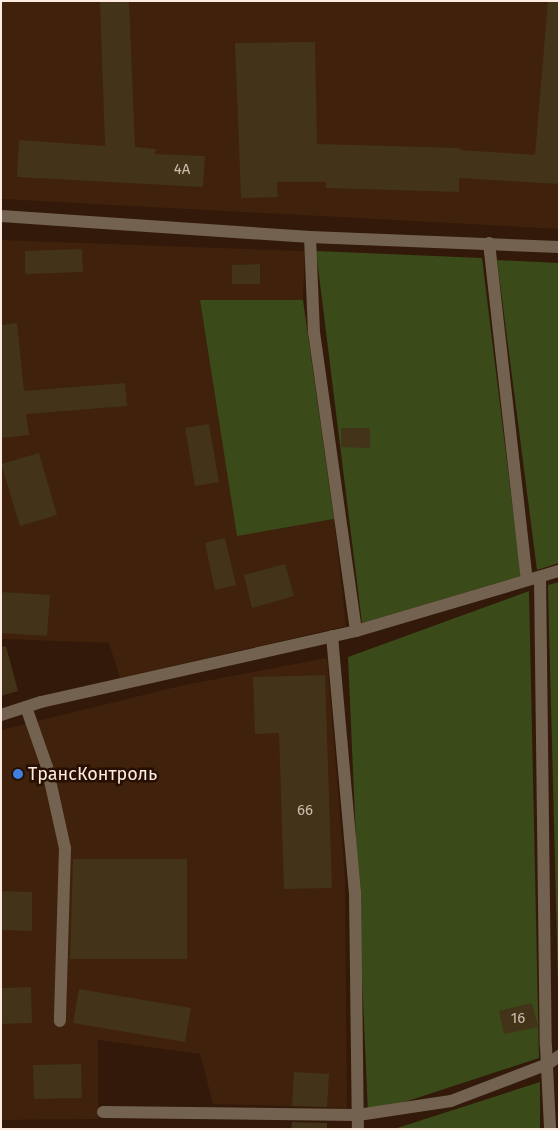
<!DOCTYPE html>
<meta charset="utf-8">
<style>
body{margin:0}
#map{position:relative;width:560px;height:1130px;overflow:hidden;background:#321909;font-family:"Fira Sans",sans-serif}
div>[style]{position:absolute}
.built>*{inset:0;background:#3f210c}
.green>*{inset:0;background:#3a4a18}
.building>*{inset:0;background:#433318}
.minor>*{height:12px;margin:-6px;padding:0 6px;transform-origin:6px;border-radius:6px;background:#73624f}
.dots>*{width:14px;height:14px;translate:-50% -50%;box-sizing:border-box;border:2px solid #271002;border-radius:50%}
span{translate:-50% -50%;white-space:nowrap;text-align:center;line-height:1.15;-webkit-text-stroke:5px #271002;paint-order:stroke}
.number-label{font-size:15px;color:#cebdaf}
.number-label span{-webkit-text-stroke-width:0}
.poi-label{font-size:18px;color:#fdebe1}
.left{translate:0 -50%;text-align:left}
.frame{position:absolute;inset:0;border:2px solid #fdebe1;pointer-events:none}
</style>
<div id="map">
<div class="built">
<i style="clip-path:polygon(1px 1px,559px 1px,559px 229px,1px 199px)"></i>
<i style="clip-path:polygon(1px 240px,305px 251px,303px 300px,200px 300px,238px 535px,334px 519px,346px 626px,120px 678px,109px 643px,1px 639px)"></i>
<i style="clip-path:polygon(327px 658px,345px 877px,347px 1108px,213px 1104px,200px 1054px,98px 1040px,98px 1119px,1px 1120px,1px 730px,184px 685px)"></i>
</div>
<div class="green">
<i style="clip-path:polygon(316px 251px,482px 258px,521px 576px,362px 623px)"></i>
<i style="clip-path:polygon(497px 260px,559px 263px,559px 563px,537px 570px)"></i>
<i style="clip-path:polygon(200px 300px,303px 300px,334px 519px,237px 536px)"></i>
<i style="clip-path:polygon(559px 582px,559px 1024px,548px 585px)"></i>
<i style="clip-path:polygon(529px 591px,539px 1058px,368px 1114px,348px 657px)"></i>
<i style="clip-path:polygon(540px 1082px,540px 1129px,394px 1129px)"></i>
</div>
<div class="building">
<i style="clip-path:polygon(100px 1px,129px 1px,135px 147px,156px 149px,155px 154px,205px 156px,203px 187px,17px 177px,19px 140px,105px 146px)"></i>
<i style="clip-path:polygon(548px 1px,559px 2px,559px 184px,459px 178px,459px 192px,326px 188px,326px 182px,277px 182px,278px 197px,241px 198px,235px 43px,315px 42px,317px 144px,460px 148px,460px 150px,535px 155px)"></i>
<i style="clip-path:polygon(82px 249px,83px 272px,25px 274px,25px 251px)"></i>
<i style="clip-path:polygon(260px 264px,260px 284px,232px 284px,232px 265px)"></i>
<i style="clip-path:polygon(17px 323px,24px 391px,125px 383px,127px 406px,26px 414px,29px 435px,1px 438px,1px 325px)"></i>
<i style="clip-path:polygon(209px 424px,219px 482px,195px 486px,185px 428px)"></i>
<i style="clip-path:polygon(341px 428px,370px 428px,370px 448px,341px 447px)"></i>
<i style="clip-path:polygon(39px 453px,57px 515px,20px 526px,1px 464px)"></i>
<i style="clip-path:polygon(225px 538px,236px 585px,215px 590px,205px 543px)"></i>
<i style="clip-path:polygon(285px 564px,294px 596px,252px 608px,244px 575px)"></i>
<i style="clip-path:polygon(1px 592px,50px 595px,47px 636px,1px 633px)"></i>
<i style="clip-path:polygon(6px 646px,18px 691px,1px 696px,1px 647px)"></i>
<i style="clip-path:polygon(325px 675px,332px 888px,284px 889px,279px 733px,255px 734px,253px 677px)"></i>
<i style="clip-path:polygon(73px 859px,187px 859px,187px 959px,70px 959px)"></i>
<i style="clip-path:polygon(1px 891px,32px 892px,32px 931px,1px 930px)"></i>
<i style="clip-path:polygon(31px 987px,32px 1023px,1px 1024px,1px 988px)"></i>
<i style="clip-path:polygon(79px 989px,191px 1008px,185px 1042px,73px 1023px)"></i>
<i style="clip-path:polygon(532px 1003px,538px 1027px,504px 1034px,499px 1011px)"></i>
<i style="clip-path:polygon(81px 1064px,82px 1098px,34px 1099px,33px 1065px)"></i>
<i style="clip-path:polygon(294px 1072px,329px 1074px,327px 1107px,292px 1106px)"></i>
<i style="clip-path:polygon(292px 1122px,327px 1123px,327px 1129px,291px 1129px)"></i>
</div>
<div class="minor">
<i style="left:1px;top:216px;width:310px;rotate:3.9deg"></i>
<i style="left:310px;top:237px;width:249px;rotate:2.3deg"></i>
<i style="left:310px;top:237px;width:95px;rotate:87.6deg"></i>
<i style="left:314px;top:332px;width:302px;rotate:82deg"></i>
<i style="left:489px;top:243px;width:339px;rotate:83.6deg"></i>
<i style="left:540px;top:577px;width:469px;rotate:89.3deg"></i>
<i style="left:546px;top:1046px;width:83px;rotate:87.2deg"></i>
<i style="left:332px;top:636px;width:257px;rotate:84.9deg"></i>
<i style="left:355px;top:892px;width:237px;rotate:89.3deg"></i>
<i style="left:26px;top:707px;width:64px;rotate:70.7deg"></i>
<i style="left:47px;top:767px;width:83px;rotate:77.5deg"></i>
<i style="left:65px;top:848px;width:173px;rotate:91.7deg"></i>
<i style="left:1px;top:715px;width:42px;rotate:-18deg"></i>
<i style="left:41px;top:702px;width:323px;rotate:-12.7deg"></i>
<i style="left:356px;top:631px;width:212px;rotate:-16.5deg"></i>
<i style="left:103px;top:1112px;width:255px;rotate:0.7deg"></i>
<i style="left:358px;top:1115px;width:94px;rotate:-8.6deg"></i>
<i style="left:451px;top:1101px;width:104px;rotate:-20.9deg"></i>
<i style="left:548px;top:1064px;width:14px;rotate:-36deg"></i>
</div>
<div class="dots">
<i style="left:18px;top:774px;background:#3f7fe0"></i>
</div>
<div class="number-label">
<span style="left:182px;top:170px">4А</span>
<span style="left:305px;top:811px">66</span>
<span style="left:518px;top:1019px">16</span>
</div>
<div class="poi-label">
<span class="left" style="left:28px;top:774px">ТрансКонтроль</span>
</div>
<div class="frame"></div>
</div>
